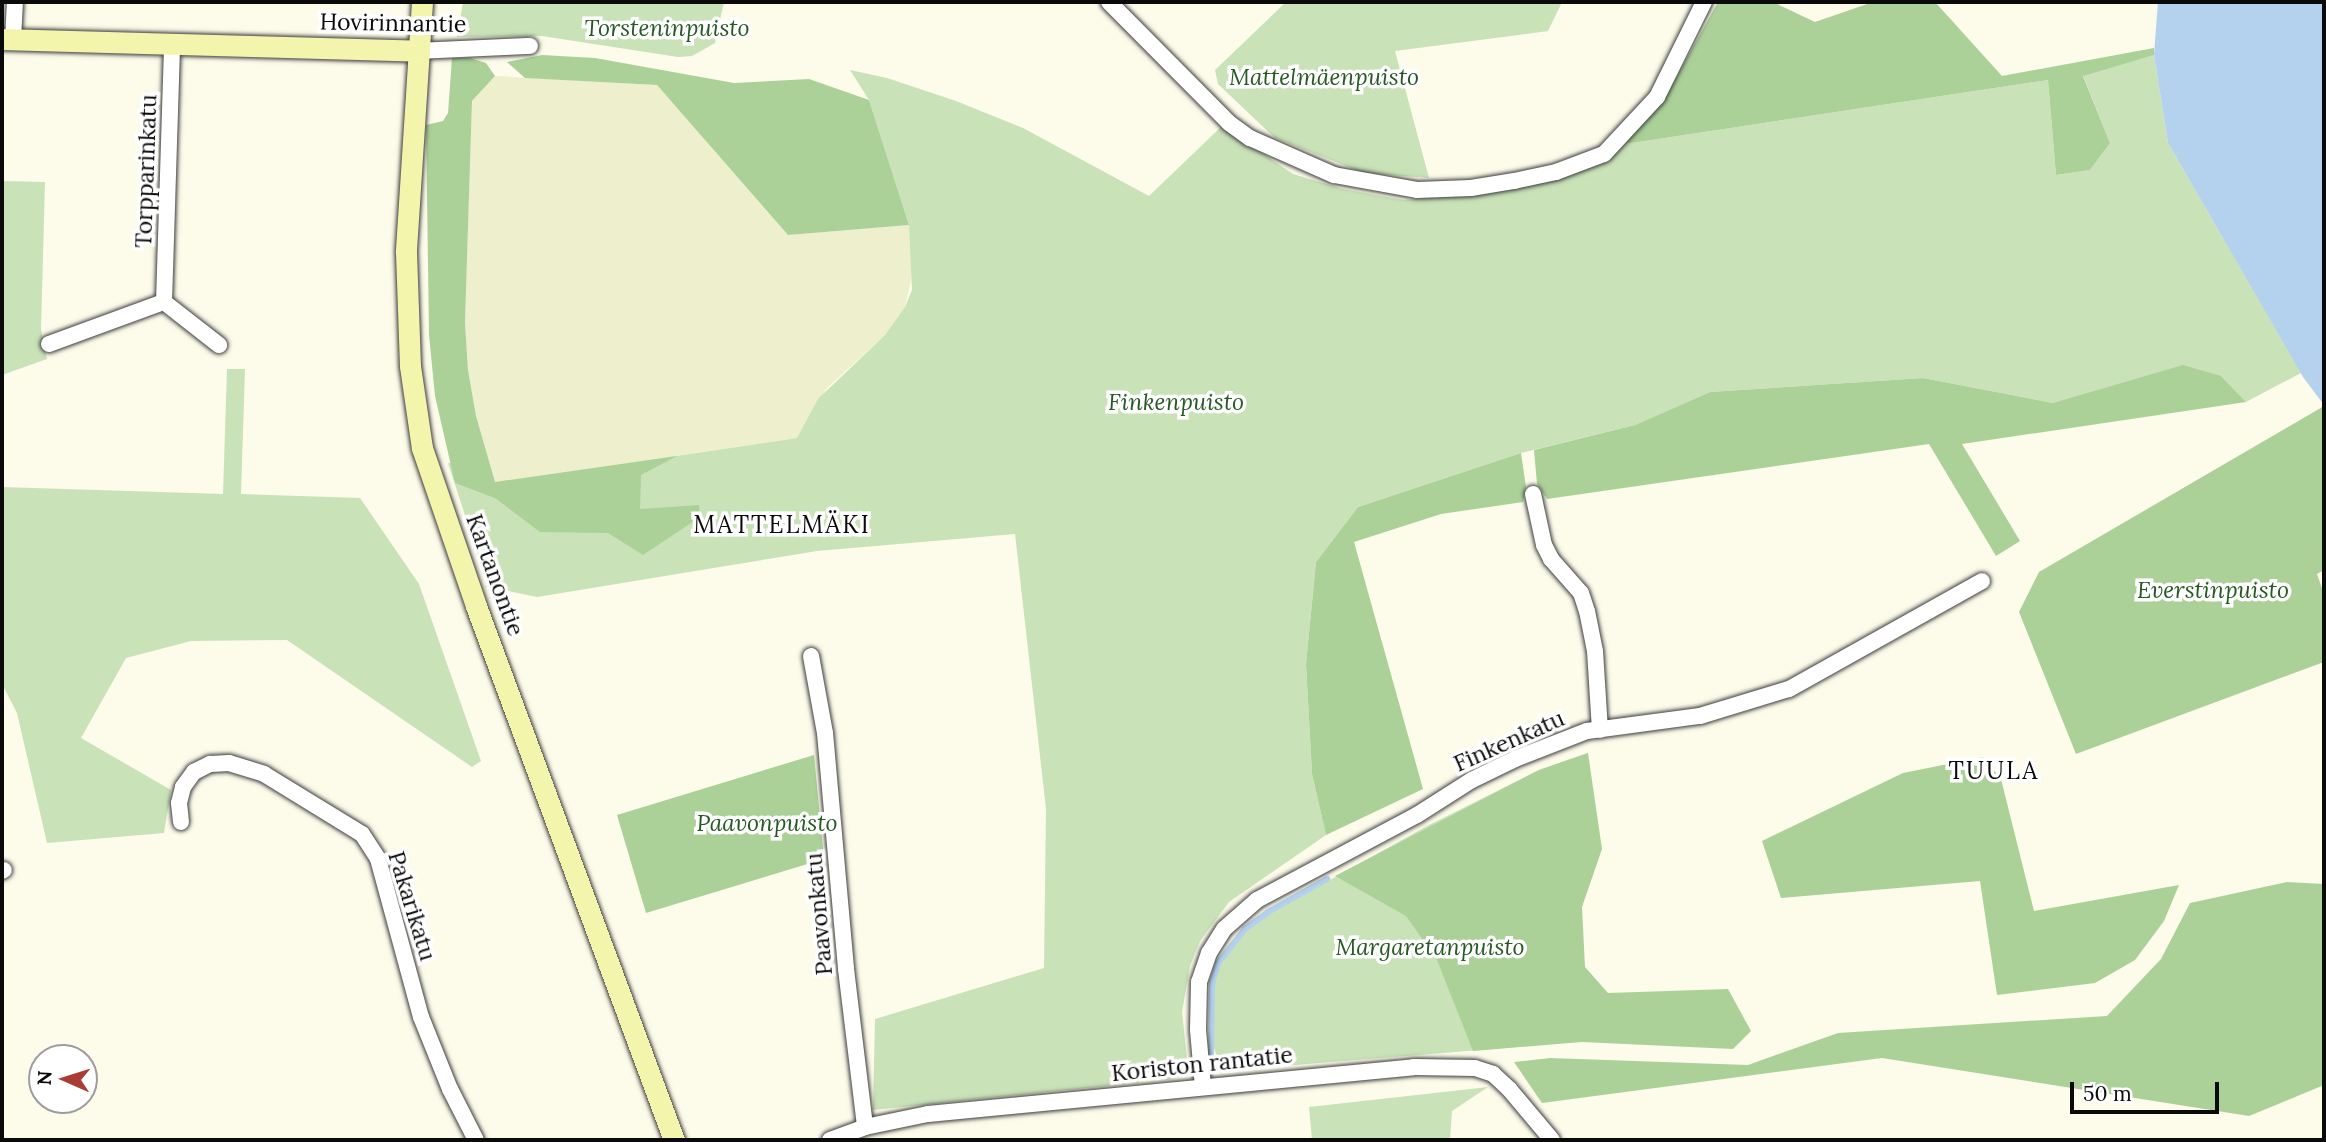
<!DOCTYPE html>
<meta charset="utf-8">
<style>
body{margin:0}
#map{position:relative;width:2326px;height:1142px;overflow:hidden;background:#fdfbea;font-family:Lora,serif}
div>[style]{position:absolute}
.farmland>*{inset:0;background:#eeefcd}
.green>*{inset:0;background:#c9e2b8}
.forest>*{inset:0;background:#abd199}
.water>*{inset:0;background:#b4d1ee}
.stream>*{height:6px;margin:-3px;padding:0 3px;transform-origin:3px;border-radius:3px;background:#b4d1ee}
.roads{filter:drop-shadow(0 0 2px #3d3d3d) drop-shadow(0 0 2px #3d3d3d)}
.street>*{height:16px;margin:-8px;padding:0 8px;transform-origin:8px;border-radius:8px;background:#fff}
.secondary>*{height:21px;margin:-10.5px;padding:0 10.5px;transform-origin:10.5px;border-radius:10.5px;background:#f4f5ac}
span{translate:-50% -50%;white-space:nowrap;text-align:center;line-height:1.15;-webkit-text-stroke:7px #fff;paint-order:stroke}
.street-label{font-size:23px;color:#0a0a0a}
.park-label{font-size:23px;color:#275923;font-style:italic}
.neighbourhood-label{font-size:24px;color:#0a0a0a;letter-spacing:2px}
.frame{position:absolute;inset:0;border:4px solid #0a0a0a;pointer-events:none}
.north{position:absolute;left:28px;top:1044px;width:70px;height:70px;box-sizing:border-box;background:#fff;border:2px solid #9d9d9d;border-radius:50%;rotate:273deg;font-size:19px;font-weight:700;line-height:28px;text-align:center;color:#0a0a0a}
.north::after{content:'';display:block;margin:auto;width:24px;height:32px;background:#a93d33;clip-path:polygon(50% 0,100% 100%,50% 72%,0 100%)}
.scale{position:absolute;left:2070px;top:1082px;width:149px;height:32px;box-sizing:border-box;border:4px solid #0a0a0a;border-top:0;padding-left:9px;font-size:21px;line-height:24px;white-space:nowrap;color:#0a0a0a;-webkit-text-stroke:5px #fff;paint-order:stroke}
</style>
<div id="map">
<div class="farmland">
<i style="clip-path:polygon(495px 76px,657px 85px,788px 235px,909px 225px,913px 271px,905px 307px,885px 335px,827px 388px,797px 438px,495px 483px,476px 417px,468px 370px,465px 323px,472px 101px)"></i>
</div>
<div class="green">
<i style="clip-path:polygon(463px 2px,724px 2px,715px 43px,692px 56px,678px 57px,542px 36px,457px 37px)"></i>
<i style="clip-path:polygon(1286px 2px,1562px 2px,1548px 31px,1395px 51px,1429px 178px,1364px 173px,1275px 138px,1218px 84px,1215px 70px)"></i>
<i style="clip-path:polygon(2154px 55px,2168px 143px,2301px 373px,2246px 402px,2221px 376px,2088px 394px,2053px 403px,1923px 378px,1710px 392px,1635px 425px,1521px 453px,1358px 507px,1316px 562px,1306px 664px,1312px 774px,1326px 835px,1229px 902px,1200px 941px,1190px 966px,1182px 1012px,1187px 1058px,1183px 1071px,1175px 1079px,873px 1110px,875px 1019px,1044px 968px,1046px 809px,1015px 534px,817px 551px,537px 597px,483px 586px,488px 586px,448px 463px,487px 460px,495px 483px,797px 438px,818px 399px,885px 335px,905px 307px,912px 290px,909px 225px,869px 100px,850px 70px,887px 78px,956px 101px,1023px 128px,1149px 196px,1222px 126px,1293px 174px,1343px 189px,1404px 200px,1471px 194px,1598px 164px,1625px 144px,2048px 80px,2056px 175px,2090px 170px,2110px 143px,2083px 75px)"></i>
<i style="clip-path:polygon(2px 181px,45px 182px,41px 329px,47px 359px,2px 375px)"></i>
<i style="clip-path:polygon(227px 369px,245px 369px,241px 494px,360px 498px,419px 584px,481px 761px,472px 767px,287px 640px,191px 641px,126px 658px,81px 738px,171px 790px,164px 833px,47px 843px,17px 713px,2px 684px,2px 487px,223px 494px)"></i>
<i style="clip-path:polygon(1588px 753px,1534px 875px,1541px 1045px,1233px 1070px,1219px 1066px,1214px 1047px,1212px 1004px,1214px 973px,1235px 941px,1263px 917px,1429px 825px,1539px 770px)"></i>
<i style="clip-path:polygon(1488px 1087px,1452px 1111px,1450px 1140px,1312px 1140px,1309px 1107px)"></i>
</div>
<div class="forest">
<i style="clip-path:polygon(1718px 2px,1773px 2px,1815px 22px,1873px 2px,1935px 2px,2002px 76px,2154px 48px,2154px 55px,2083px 76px,2110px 143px,2090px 170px,2056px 175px,2048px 80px,1625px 144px,1666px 96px)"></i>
<i style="clip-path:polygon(542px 55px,595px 58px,734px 83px,809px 79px,869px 100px,909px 225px,788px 235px,657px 85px,525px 78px,507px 62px)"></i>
<i style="clip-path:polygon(452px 58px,470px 58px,486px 63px,495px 76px,472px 101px,465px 323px,468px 370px,476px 416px,495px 482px,677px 456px,641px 475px,640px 509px,699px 505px,700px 517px,643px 555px,608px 533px,540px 532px,495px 498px,455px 483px,435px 396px,429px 335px,426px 125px,443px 121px,448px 113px)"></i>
<i style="clip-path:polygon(2183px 365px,2221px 376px,2246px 402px,1962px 444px,2020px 541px,1996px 556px,1929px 444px,1547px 499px,1537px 484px,1534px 450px,1635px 425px,1710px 392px,1923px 378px,2053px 403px)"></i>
<i style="clip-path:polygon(2324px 406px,2324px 570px,2317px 574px,2324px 594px,2324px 662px,2076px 754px,2019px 612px,2039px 572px)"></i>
<i style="clip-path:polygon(1521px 453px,1526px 487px,1523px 502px,1441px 514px,1354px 542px,1423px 789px,1326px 835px,1312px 774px,1306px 664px,1316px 562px,1358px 507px)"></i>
<i style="clip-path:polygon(1588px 753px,1602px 849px,1582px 907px,1585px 967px,1608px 993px,1728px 989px,1751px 1031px,1733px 1049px,1582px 1042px,1473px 1051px,1437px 960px,1406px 916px,1335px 876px,1539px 770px)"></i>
<i style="clip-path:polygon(814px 755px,824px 859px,646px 913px,617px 815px)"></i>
<i style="clip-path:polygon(1983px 757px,2001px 779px,2034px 911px,2179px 885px,2164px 921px,2135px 960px,2095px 983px,1997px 995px,1980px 881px,1781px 898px,1762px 841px,1903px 773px)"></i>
<i style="clip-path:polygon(2287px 882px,2324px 884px,2324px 1085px,2249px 1116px,1882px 1058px,1542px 1103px,1514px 1062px,1550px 1058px,1748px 1065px,1838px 1033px,2107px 1016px,2161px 959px,2190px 903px)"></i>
</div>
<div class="water">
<i style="clip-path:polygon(2158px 2px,2324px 2px,2324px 405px,2303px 377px,2168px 143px,2154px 55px)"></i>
</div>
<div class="stream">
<i style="left:1211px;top:1057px;width:74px;rotate:-89.2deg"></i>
<i style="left:1212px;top:983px;width:21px;rotate:-73deg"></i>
<i style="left:1218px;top:963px;width:43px;rotate:-51.5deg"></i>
<i style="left:1245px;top:929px;width:29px;rotate:-36deg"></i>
<i style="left:1268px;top:912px;width:68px;rotate:-29.2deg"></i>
</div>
<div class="roads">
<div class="street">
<i style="left:1109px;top:2px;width:170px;rotate:45.2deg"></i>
<i style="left:1229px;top:123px;width:26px;rotate:36deg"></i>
<i style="left:1250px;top:138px;width:92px;rotate:23.8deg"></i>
<i style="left:1334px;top:175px;width:84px;rotate:10.2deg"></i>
<i style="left:1417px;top:190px;width:54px;rotate:-2.1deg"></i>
<i style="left:1471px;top:188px;width:44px;rotate:-9.2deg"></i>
<i style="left:1514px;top:181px;width:43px;rotate:-12.1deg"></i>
<i style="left:1556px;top:172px;width:51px;rotate:-20.6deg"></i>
<i style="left:1604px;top:154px;width:78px;rotate:-47.1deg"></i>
<i style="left:1657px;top:97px;width:106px;rotate:-63.7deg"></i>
<i style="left:13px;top:39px;width:37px;rotate:-87deg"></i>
<i style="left:419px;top:51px;width:111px;rotate:-2.6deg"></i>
<i style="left:164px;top:302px;width:70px;rotate:38deg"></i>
<i style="left:49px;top:344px;width:122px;rotate:-20.1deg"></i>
<i style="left:164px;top:302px;width:259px;rotate:-88.2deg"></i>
<i style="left:1533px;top:494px;width:52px;rotate:77.8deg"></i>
<i style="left:1544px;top:545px;width:16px;rotate:63deg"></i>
<i style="left:1551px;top:559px;width:45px;rotate:48.6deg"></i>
<i style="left:1581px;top:593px;width:19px;rotate:72deg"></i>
<i style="left:1587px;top:611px;width:41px;rotate:78.7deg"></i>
<i style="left:1595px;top:651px;width:79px;rotate:86.4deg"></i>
<i style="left:811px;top:656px;width:78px;rotate:79.7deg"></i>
<i style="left:825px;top:733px;width:237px;rotate:84.9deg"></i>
<i style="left:846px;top:969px;width:159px;rotate:83.1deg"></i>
<i style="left:181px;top:822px;width:19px;rotate:-96deg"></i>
<i style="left:179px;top:803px;width:16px;rotate:-76deg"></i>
<i style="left:183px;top:787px;width:19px;rotate:-54deg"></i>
<i style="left:194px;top:772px;width:18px;rotate:-27deg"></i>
<i style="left:210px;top:764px;width:19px;rotate:-3deg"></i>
<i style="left:229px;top:763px;width:37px;rotate:17deg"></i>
<i style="left:264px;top:774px;width:115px;rotate:31.5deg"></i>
<i style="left:362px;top:834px;width:30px;rotate:57deg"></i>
<i style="left:378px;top:859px;width:164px;rotate:74.8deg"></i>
<i style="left:421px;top:1017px;width:78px;rotate:68.1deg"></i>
<i style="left:450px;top:1089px;width:57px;rotate:63deg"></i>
<i style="left:2px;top:871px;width:2px;rotate:-27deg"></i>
<i style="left:1203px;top:1087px;width:57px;rotate:-95deg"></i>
<i style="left:1198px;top:1030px;width:48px;rotate:-88.8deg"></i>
<i style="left:1199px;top:982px;width:31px;rotate:-71deg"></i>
<i style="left:1209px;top:953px;width:28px;rotate:-58deg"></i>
<i style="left:1224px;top:929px;width:44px;rotate:-41.3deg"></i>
<i style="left:1257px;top:900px;width:181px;rotate:-28deg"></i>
<i style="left:1417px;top:815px;width:65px;rotate:-32.5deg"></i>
<i style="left:1472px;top:780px;width:48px;rotate:-26deg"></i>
<i style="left:1515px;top:759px;width:77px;rotate:-21.3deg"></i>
<i style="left:1587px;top:731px;width:114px;rotate:-7.6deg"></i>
<i style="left:1700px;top:716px;width:93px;rotate:-16.9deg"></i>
<i style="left:1789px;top:689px;width:221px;rotate:-29.2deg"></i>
<i style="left:830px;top:1140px;width:37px;rotate:-20deg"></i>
<i style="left:865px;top:1127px;width:64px;rotate:-11.7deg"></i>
<i style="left:928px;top:1114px;width:488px;rotate:-5.5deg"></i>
<i style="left:1414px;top:1067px;width:61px;rotate:0.9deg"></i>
<i style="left:1475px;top:1068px;width:19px;rotate:18deg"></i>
<i style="left:1493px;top:1074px;width:23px;rotate:43deg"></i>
<i style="left:1510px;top:1090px;width:65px;rotate:50deg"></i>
</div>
<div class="secondary">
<i style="left:422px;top:2px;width:251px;rotate:93.7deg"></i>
<i style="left:406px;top:252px;width:114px;rotate:88deg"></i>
<i style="left:410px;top:366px;width:83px;rotate:81.7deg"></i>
<i style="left:422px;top:448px;width:167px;rotate:71.1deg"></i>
<i style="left:476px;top:606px;width:570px;rotate:69.66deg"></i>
<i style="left:2px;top:39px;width:417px;rotate:1.6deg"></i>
</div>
</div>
<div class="street-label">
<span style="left:393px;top:23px;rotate:1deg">Hovirinnantie</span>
<span style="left:146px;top:171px;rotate:-88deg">Torpparinkatu</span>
<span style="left:495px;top:575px;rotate:70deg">Kartanontie</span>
<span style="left:1509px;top:741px;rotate:-24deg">Finkenkatu</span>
<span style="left:412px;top:906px;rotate:73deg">Pakarikatu</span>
<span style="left:819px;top:914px;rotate:-95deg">Paavonkatu</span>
<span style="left:1202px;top:1064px;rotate:-6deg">Koriston rantatie</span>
</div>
<div class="park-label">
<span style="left:667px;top:28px">Torsteninpuisto</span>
<span style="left:1324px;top:77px">Mattelmäenpuisto</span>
<span style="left:1176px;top:402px">Finkenpuisto</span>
<span style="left:2213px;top:590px">Everstinpuisto</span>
<span style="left:767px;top:823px">Paavonpuisto</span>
<span style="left:1430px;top:947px">Margaretanpuisto</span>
</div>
<div class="neighbourhood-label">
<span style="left:782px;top:525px">MATTELMÄKI</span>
<span style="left:1994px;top:771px">TUULA</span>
</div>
<div class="frame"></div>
<div class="north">N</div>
<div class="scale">50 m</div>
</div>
